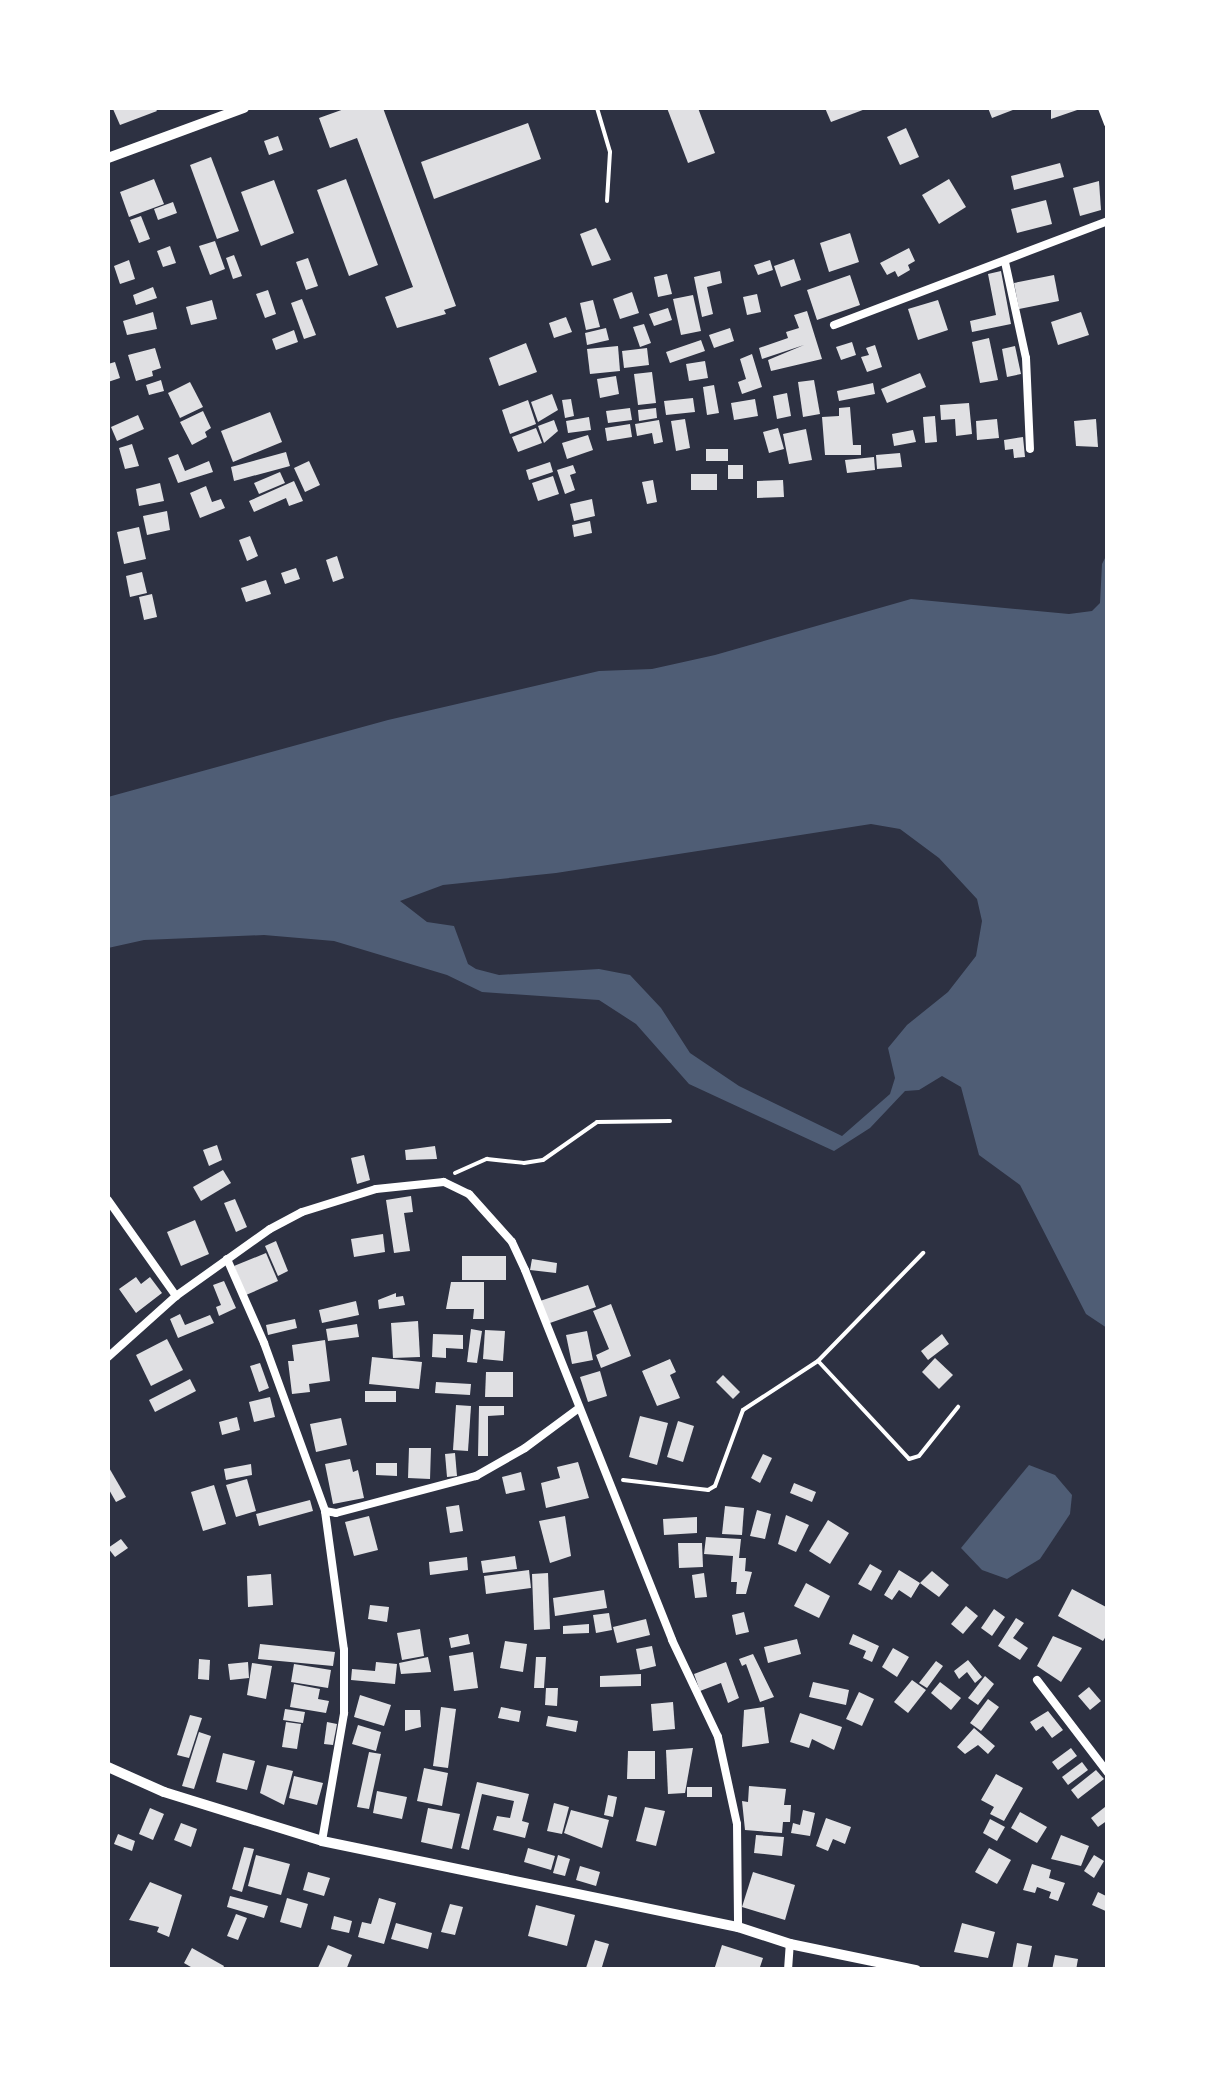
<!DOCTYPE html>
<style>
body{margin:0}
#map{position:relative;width:1215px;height:2077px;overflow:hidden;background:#2d3142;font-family:"Source Serif 4",serif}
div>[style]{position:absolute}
.water>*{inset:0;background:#4f5d75}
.building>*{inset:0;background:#e0e0e3}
.path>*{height:4px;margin:-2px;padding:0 2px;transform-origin:2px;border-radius:2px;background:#fff}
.minor>*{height:8px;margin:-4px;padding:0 4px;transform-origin:4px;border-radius:4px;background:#fff}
.tertiary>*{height:10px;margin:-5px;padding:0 5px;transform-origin:5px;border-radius:5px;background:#fff}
span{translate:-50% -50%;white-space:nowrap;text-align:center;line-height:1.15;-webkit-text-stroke:10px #fff;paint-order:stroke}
.frame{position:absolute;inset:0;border:110px solid #fff;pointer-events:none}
</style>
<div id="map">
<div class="water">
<i style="clip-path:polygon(evenodd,1107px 554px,1107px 1328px,1086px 1314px,1020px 1185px,979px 1155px,961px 1087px,942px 1076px,919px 1090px,905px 1091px,870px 1128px,834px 1151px,689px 1084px,636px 1024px,599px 1000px,482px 992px,447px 975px,334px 941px,264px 935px,144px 940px,108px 948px,108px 797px,388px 720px,599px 671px,652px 669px,715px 655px,911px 599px,1069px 614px,1092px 611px,1100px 603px,1102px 564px,1107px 554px,871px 824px,900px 829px,939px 858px,977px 899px,982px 921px,976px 956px,948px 992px,907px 1025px,888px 1048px,895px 1078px,890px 1094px,842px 1136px,739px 1086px,690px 1053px,661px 1008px,630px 975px,599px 969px,499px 975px,476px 969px,468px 964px,454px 926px,427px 922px,400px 901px,443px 885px,556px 873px,871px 824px)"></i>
<i style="clip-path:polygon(1029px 1465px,1055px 1475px,1072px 1495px,1070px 1514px,1040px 1559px,1007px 1579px,982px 1570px,961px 1548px)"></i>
</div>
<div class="building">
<i style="clip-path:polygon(155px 108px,157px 111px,120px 125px,113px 109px)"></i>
<i style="clip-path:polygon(347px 108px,383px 108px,456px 306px,444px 310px,446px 314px,397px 328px,385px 297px,413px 287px,357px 138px,330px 148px,319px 118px)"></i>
<i style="clip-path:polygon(667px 108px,698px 108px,715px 153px,688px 163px)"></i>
<i style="clip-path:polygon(825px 108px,868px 108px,831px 122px)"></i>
<i style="clip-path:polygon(988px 108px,1018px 108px,992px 118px)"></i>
<i style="clip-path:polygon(1051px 108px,1083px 108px,1051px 119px)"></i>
<i style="clip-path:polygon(528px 123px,541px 159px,434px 199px,421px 162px)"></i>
<i style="clip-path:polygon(906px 128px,919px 157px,900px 165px,887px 137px)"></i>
<i style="clip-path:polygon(278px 136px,283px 150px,269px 155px,264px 141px)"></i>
<i style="clip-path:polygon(211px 157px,239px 231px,217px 239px,190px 165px)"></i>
<i style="clip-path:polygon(1060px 163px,1064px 177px,1014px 190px,1011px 176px)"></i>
<i style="clip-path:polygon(154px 179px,164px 204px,129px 217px,120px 192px)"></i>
<i style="clip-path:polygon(346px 179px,378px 265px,349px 276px,317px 190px)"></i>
<i style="clip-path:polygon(949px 179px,966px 207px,939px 224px,922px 195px)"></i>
<i style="clip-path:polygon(274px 180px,294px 233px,261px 246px,241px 192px)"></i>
<i style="clip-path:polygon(1099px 181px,1101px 210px,1080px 216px,1073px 188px)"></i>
<i style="clip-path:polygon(1046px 200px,1052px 224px,1017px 233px,1011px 209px)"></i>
<i style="clip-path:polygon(173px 202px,177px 213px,158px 220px,154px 209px)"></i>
<i style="clip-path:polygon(141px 216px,150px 239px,139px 243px,130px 220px)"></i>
<i style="clip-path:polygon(596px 228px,611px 260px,592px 266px,580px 234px)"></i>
<i style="clip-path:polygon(850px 233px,859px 262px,829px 272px,820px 243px)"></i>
<i style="clip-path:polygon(215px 241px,225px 269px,210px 275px,199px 246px)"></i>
<i style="clip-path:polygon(170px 246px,176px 263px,163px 267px,157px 251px)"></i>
<i style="clip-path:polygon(909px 248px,915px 261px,908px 265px,910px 270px,898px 277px,895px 271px,887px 275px,880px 263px)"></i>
<i style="clip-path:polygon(234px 255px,242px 276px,233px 279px,226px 258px)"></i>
<i style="clip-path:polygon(308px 258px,318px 286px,306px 290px,296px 262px)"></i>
<i style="clip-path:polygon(794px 259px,801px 280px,781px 287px,774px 266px)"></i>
<i style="clip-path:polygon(129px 260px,135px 279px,120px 284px,114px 266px)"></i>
<i style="clip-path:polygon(770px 260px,773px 270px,758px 275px,754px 265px)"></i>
<i style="clip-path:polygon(720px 271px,722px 283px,707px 287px,713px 314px,702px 317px,694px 277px)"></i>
<i style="clip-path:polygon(1001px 271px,1011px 324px,972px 332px,970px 321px,996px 315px,988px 274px)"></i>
<i style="clip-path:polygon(667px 274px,672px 294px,658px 297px,654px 277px)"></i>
<i style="clip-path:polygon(850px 275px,860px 305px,817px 320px,807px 290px)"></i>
<i style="clip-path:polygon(1054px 275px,1059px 301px,1019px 309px,1014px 283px)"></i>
<i style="clip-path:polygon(153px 287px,157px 298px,136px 305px,133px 295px)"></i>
<i style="clip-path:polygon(268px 290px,276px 314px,265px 318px,256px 294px)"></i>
<i style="clip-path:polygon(632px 292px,639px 313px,620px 319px,613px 299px)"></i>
<i style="clip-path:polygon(757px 294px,761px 312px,747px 315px,743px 297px)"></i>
<i style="clip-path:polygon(693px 295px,701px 331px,681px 335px,673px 299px)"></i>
<i style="clip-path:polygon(302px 299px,316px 335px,304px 339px,291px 303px)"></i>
<i style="clip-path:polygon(212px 300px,217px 319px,191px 325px,186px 307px)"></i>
<i style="clip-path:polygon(593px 300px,600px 327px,586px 330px,580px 303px)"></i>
<i style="clip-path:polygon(938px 300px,948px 330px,918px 340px,908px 309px)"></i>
<i style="clip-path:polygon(668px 308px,672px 320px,654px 326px,649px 314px)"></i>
<i style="clip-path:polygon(807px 311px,822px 359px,771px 371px,768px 360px,804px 345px,762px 359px,759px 348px,788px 338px,786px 332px,799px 328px,794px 315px)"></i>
<i style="clip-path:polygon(153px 312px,157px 329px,127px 335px,123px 321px)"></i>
<i style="clip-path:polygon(1081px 312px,1089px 335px,1058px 345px,1051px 322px)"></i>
<i style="clip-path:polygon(566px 317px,572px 332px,554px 338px,549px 323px)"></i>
<i style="clip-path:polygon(644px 324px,651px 343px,640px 347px,633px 327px)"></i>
<i style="clip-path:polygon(606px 328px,609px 340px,587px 345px,585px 333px)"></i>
<i style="clip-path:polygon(730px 328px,734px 341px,714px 348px,709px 335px)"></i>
<i style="clip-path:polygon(294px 330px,298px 342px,276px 350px,272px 339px)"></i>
<i style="clip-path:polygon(989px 338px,998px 380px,980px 383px,972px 342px)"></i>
<i style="clip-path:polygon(701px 340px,705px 351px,670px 363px,666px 352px)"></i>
<i style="clip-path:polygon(852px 342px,856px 355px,841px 360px,836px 347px)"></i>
<i style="clip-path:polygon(526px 343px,537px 372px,499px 386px,489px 358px)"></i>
<i style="clip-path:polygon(875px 345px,882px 367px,867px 372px,861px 357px,869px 355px,866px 348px)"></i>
<i style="clip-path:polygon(618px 346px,620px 371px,590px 374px,587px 349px)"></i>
<i style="clip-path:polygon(1015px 346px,1021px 374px,1007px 377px,1002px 349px)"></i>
<i style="clip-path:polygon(155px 348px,161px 368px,152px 371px,153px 376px,136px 381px,128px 355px)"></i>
<i style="clip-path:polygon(647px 348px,649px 365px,624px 368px,622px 351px)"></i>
<i style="clip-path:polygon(752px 354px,762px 387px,742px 394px,738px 382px,746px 379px,740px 359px)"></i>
<i style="clip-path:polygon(705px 361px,708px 378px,689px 381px,686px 364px)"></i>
<i style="clip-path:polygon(115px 362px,120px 378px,108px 382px,108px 364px)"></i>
<i style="clip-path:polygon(652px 372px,656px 403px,638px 405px,634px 374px)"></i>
<i style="clip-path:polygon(920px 373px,926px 387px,887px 403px,881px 389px)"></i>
<i style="clip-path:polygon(616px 376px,619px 394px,600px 398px,597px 379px)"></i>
<i style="clip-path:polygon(161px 380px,164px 391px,149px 395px,146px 385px)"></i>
<i style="clip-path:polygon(814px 380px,820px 414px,803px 417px,798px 382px)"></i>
<i style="clip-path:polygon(190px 382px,203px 407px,180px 418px,168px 393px)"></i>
<i style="clip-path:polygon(873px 383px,875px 394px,839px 401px,837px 391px)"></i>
<i style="clip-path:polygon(714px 385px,719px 413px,707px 415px,703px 387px)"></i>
<i style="clip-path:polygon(787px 393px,791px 416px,777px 419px,773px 396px)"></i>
<i style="clip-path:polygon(552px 394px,558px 410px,538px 422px,531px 402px)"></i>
<i style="clip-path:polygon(693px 398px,695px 412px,666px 415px,664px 401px)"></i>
<i style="clip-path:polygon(571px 399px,574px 416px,565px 418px,562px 400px)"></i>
<i style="clip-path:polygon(755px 399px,758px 416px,734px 420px,731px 403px)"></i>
<i style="clip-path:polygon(528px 400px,536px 424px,510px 434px,502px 410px)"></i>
<i style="clip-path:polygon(969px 403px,972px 434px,956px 436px,955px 419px,941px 420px,940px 405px)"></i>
<i style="clip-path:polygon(850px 407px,853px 445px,861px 445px,861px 455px,825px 455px,822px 417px,839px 416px,839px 408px)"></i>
<i style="clip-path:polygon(630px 408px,632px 420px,608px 423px,606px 411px)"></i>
<i style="clip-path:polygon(656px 408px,657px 418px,639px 421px,638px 410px)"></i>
<i style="clip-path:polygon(203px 411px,211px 428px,205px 432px,207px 437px,192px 445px,180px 422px)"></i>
<i style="clip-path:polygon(270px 412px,282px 442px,233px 462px,221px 431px)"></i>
<i style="clip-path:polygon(138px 415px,144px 429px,117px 441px,111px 427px)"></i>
<i style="clip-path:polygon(935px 416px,937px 442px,925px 443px,923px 417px)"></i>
<i style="clip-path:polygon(589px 417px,591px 430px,568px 433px,566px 421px)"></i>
<i style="clip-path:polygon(685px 419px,690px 448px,676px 451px,671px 421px)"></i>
<i style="clip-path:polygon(997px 419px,999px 438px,977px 440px,976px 421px)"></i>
<i style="clip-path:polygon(1096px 419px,1098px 447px,1076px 446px,1074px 421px)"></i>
<i style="clip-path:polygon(554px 420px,558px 431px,544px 443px,538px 426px)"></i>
<i style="clip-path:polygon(659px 420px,663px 442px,654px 444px,652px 433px,637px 436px,635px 424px)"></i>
<i style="clip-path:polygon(630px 424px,632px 437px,607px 441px,605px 428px)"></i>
<i style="clip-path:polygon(536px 428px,542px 443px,518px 452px,512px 437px)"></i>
<i style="clip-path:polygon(778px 428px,784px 449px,769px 453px,763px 432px)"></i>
<i style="clip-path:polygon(806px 429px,812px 460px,789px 464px,783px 434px)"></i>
<i style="clip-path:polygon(913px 430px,916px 442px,894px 446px,892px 434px)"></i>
<i style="clip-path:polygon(588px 435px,593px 450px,567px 459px,562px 443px)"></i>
<i style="clip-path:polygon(1023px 437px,1025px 457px,1014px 458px,1013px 449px,1005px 450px,1004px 440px)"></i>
<i style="clip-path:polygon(132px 444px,139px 466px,125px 469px,119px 448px)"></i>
<i style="clip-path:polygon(706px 449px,728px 449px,728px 461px,706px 461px)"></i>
<i style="clip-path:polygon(286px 452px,290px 466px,234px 481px,231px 467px)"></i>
<i style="clip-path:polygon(900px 453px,902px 467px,877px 469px,876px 455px)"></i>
<i style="clip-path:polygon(178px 454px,185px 471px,209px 461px,213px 472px,178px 483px,168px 458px)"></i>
<i style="clip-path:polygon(874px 457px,875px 470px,847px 473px,845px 460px)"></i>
<i style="clip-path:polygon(309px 461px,320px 485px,305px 492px,294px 468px)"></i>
<i style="clip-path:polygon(550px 462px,553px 472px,529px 480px,526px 470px)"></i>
<i style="clip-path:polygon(573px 465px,576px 473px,570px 475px,575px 490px,565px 494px,557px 470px)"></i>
<i style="clip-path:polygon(728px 465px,743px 465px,743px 479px,728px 479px)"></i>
<i style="clip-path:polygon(280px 472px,285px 483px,259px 494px,254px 483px)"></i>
<i style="clip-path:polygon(691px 474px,717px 474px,717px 490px,691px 490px)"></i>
<i style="clip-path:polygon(553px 476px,559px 494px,538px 501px,532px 483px)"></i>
<i style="clip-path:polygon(653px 480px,657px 502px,647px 504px,642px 482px)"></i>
<i style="clip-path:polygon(783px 480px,784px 497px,757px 498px,757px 481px)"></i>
<i style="clip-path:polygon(294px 481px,303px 501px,289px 506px,286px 498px,254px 512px,249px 501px)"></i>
<i style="clip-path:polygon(160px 483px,164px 501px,139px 506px,136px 489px)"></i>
<i style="clip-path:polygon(206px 486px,212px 502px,221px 499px,225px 508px,200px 518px,190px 493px)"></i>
<i style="clip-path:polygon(592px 499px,595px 516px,574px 521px,570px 504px)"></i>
<i style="clip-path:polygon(167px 511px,170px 530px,147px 535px,143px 516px)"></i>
<i style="clip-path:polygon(590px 521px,592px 533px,574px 537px,572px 525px)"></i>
<i style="clip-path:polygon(139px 527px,146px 559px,124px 564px,117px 532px)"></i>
<i style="clip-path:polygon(250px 536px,258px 556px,247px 561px,239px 540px)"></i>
<i style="clip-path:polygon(337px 556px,344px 578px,333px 582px,326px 560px)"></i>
<i style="clip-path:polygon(296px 568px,300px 579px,285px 584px,281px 573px)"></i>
<i style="clip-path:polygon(142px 572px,147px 593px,130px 597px,126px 576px)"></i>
<i style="clip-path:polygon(266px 580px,271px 594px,246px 602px,241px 588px)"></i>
<i style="clip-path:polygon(152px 594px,157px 617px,144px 620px,139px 597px)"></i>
<i style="clip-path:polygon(217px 1145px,222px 1160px,209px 1166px,203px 1150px)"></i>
<i style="clip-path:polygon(435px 1146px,437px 1159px,406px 1160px,405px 1150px)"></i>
<i style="clip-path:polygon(364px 1155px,370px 1180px,357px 1184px,351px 1158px)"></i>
<i style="clip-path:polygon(223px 1170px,231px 1183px,201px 1201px,193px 1187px)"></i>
<i style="clip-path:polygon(411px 1196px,413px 1212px,404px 1213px,410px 1251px,394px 1253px,386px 1200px)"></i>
<i style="clip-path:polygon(235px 1199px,247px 1227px,236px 1232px,224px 1203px)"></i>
<i style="clip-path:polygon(195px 1220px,209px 1254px,181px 1266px,167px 1232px)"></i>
<i style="clip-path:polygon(383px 1234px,385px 1252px,354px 1257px,351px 1239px)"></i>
<i style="clip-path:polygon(276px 1241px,288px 1271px,278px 1276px,265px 1246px)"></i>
<i style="clip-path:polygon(266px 1253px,278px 1281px,246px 1295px,234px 1266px)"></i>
<i style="clip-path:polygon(462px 1256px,506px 1256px,506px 1280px,462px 1280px)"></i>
<i style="clip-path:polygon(532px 1259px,557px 1263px,556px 1273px,530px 1270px)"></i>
<i style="clip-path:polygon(136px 1277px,141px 1284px,150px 1277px,162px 1293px,136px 1313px,119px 1289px)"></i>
<i style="clip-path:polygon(224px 1281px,236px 1308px,219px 1316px,216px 1307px,221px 1305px,213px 1285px)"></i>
<i style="clip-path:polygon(451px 1282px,484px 1282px,484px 1319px,473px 1319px,474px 1309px,446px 1309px)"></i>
<i style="clip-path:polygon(588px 1285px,596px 1307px,547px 1324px,540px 1301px)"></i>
<i style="clip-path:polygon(396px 1293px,396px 1297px,403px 1296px,405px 1305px,379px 1309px,378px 1300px)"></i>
<i style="clip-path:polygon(356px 1301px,359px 1315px,322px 1323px,319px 1310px)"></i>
<i style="clip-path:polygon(611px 1304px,631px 1356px,601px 1368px,596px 1355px,609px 1349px,593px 1311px)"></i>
<i style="clip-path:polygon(180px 1314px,185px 1325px,210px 1315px,214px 1323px,178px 1338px,170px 1319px)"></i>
<i style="clip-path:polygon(295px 1319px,297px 1328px,268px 1335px,266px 1325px)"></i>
<i style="clip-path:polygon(418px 1321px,420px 1357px,393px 1358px,391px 1323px)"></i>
<i style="clip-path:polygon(357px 1324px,359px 1337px,328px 1341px,326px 1329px)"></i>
<i style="clip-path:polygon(471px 1329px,482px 1331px,477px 1363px,467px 1362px)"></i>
<i style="clip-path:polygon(485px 1330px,505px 1331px,503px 1361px,483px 1359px)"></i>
<i style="clip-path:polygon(587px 1331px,593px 1360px,572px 1364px,566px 1335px)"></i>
<i style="clip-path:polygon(433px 1334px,463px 1335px,463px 1349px,446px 1348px,446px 1358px,432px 1357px)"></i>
<i style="clip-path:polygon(942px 1334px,949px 1344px,928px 1360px,921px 1351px)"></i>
<i style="clip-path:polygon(167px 1339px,183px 1370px,151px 1386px,136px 1355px)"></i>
<i style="clip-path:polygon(325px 1340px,330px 1381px,309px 1384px,310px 1392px,292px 1394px,288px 1361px,294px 1361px,292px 1345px)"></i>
<i style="clip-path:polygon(372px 1357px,422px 1362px,419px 1389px,369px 1384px)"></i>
<i style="clip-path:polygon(935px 1358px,953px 1375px,939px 1389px,922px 1372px)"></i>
<i style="clip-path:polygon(670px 1359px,676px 1372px,670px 1375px,680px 1398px,657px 1406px,642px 1371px)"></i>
<i style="clip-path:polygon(260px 1363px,269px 1388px,259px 1392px,250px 1366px)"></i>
<i style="clip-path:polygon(600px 1371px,607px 1396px,588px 1402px,580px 1377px)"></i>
<i style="clip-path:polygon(486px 1372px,513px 1372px,513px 1397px,485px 1397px)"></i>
<i style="clip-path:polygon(723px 1375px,740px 1392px,733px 1399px,716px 1382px)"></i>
<i style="clip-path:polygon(190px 1379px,196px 1391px,155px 1412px,149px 1400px)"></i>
<i style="clip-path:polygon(436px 1382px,471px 1384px,470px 1395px,435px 1393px)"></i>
<i style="clip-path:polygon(365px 1391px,396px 1391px,396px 1402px,365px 1402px)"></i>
<i style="clip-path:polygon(270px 1397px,275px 1417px,254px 1422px,249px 1402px)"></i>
<i style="clip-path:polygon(456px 1405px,471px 1406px,468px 1451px,453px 1450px)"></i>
<i style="clip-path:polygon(479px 1406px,504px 1406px,504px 1415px,488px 1416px,488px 1456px,478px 1456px)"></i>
<i style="clip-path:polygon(640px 1416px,668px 1423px,657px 1465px,629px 1457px)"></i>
<i style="clip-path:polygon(237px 1417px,240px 1430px,222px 1435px,219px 1422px)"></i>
<i style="clip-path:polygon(341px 1418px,347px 1445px,316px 1452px,310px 1424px)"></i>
<i style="clip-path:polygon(678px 1421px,694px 1426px,683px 1462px,667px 1457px)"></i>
<i style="clip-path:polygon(409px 1448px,431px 1448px,430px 1479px,408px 1478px)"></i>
<i style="clip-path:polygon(455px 1453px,457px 1476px,447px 1477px,445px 1454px)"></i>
<i style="clip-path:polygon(763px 1454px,772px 1458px,760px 1483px,751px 1478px)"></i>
<i style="clip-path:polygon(350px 1459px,353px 1472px,358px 1470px,364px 1498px,333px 1504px,325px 1464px)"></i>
<i style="clip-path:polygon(578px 1462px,589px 1498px,546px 1508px,541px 1483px,560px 1478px,557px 1467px)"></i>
<i style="clip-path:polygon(376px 1463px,397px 1463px,397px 1476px,376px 1475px)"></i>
<i style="clip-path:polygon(251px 1464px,252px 1475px,226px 1480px,224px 1469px)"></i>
<i style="clip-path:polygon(108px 1466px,126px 1497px,116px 1502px,108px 1488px)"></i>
<i style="clip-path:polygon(521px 1472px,525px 1490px,506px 1494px,502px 1477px)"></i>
<i style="clip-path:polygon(247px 1479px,256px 1511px,236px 1517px,226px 1485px)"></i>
<i style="clip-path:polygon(794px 1483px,816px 1492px,812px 1502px,790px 1493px)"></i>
<i style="clip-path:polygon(214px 1485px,226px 1524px,203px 1531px,191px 1492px)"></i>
<i style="clip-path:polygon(310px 1500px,313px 1511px,259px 1526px,256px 1514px)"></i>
<i style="clip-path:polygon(459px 1505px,463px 1531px,450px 1533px,446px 1507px)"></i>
<i style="clip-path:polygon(725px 1506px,744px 1508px,742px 1535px,722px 1534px)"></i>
<i style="clip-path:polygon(757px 1510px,771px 1514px,765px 1539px,750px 1536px)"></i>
<i style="clip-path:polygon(786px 1515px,809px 1525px,796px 1552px,778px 1544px)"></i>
<i style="clip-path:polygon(369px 1516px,378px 1550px,354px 1556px,345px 1522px)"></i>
<i style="clip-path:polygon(565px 1516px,571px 1556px,550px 1563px,539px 1521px)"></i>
<i style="clip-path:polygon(697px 1517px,697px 1533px,664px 1535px,663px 1519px)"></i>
<i style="clip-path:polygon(828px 1520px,849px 1533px,830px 1564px,809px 1551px)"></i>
<i style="clip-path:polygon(706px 1537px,741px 1539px,739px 1558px,746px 1558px,745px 1571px,752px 1572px,746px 1594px,736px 1594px,737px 1582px,731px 1582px,733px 1556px,704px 1554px)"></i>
<i style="clip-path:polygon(121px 1539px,128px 1548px,115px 1557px,108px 1548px)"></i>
<i style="clip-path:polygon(678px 1543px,702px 1543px,703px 1567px,679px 1568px)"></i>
<i style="clip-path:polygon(515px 1556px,517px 1569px,483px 1573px,481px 1561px)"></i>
<i style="clip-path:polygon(467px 1557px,468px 1570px,430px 1575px,429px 1562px)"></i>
<i style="clip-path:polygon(870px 1564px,882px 1571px,871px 1591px,858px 1584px)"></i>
<i style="clip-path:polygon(529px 1570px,531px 1588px,486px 1594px,484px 1576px)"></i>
<i style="clip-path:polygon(899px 1570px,920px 1583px,911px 1598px,899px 1590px,892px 1600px,884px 1595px)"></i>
<i style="clip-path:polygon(932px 1571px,949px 1585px,939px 1597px,920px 1583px)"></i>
<i style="clip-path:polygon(548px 1573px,550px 1629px,534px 1630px,532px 1574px)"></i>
<i style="clip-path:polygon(704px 1573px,707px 1597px,695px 1598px,692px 1575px)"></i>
<i style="clip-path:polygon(271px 1574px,273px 1605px,248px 1607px,247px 1576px)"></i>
<i style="clip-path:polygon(806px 1583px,830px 1596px,819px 1618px,794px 1606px)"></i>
<i style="clip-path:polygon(1072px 1589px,1108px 1608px,1108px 1633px,1103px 1641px,1058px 1616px)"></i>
<i style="clip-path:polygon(604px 1590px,607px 1608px,555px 1616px,553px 1598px)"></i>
<i style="clip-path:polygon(370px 1605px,389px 1607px,387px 1622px,368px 1619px)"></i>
<i style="clip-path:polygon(966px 1606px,978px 1616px,963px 1634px,951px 1624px)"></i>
<i style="clip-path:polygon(994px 1609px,1005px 1617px,992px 1636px,981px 1628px)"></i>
<i style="clip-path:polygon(744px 1612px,749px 1632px,736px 1635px,732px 1615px)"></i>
<i style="clip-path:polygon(609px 1613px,612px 1630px,596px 1633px,593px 1615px)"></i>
<i style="clip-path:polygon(1016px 1618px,1024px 1623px,1013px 1638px,1028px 1648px,1020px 1660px,998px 1646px)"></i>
<i style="clip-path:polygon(646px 1619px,650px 1635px,617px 1643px,613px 1627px)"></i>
<i style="clip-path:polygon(589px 1624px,589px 1633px,563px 1634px,563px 1626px)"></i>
<i style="clip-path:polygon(420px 1629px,424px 1656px,402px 1660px,397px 1633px)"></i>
<i style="clip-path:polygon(468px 1634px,470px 1644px,451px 1648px,449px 1638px)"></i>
<i style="clip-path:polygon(853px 1634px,879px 1646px,872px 1662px,863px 1658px,866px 1651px,849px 1644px)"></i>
<i style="clip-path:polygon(1053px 1636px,1082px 1648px,1061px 1682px,1037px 1666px)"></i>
<i style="clip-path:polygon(797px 1639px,801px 1654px,768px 1663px,764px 1647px)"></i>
<i style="clip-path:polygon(505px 1641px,527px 1644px,523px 1672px,500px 1668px)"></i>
<i style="clip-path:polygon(260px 1644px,335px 1652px,333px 1666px,258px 1659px)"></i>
<i style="clip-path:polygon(652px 1646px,656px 1666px,640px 1670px,636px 1649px)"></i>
<i style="clip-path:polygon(893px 1648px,909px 1657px,897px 1677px,882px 1667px)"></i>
<i style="clip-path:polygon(473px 1652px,478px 1688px,454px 1691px,449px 1656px)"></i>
<i style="clip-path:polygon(753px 1654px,774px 1697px,760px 1702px,746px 1664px,742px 1666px,739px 1659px)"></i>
<i style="clip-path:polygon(428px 1657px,431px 1672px,401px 1674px,399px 1663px)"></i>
<i style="clip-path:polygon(536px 1657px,546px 1657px,544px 1688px,534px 1688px)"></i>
<i style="clip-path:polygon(199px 1659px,210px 1660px,209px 1680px,198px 1679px)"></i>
<i style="clip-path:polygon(968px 1660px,982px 1677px,975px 1683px,967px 1672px,959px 1679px,954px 1671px)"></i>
<i style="clip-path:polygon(936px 1661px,943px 1666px,927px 1688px,919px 1683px)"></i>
<i style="clip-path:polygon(248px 1662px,249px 1678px,230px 1680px,228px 1664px)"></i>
<i style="clip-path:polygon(376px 1662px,397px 1664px,395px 1684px,351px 1680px,352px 1669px,375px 1671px)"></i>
<i style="clip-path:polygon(726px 1662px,739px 1698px,728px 1703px,721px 1683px,700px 1691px,694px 1674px)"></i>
<i style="clip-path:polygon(252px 1663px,272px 1666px,266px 1699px,247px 1695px)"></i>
<i style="clip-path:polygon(294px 1664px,331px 1670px,328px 1688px,291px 1682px)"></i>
<i style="clip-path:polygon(641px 1674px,641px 1686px,600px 1687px,600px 1676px)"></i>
<i style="clip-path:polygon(985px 1676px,994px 1684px,978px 1705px,968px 1698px)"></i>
<i style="clip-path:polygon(912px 1680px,926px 1690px,908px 1713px,894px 1702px)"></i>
<i style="clip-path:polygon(813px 1682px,849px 1690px,846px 1705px,809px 1697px)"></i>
<i style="clip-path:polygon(940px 1682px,961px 1698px,951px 1710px,931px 1693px)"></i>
<i style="clip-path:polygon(294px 1684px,320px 1689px,318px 1699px,329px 1701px,326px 1713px,290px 1707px)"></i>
<i style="clip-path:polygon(1089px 1687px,1101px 1701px,1090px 1710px,1078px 1696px)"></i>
<i style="clip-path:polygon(546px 1688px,558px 1688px,557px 1706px,545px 1705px)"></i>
<i style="clip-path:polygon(859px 1692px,874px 1699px,862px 1726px,846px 1719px)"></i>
<i style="clip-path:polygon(360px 1695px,391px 1705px,384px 1726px,354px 1717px)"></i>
<i style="clip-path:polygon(988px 1699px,999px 1707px,981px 1731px,970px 1723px)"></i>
<i style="clip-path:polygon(673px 1702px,675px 1729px,653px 1731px,651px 1704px)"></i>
<i style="clip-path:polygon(441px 1707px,456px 1709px,448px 1768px,433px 1766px)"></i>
<i style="clip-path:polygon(501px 1707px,521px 1711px,519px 1722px,498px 1718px)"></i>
<i style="clip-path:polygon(764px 1707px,769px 1743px,742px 1747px,744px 1710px)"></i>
<i style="clip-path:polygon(285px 1709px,305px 1712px,303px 1723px,283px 1720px)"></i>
<i style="clip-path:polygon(405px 1710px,420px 1710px,421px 1727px,405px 1731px)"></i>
<i style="clip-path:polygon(1048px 1711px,1063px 1730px,1052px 1738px,1043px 1726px,1036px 1731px,1030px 1722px)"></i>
<i style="clip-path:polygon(800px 1713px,842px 1727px,834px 1750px,812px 1739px,809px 1748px,790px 1742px)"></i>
<i style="clip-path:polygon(190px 1715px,202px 1718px,189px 1758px,177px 1755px)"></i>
<i style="clip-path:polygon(548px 1716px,578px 1721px,576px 1732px,546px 1726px)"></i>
<i style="clip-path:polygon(286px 1722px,301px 1724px,297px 1749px,282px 1747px)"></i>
<i style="clip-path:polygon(327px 1722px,337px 1724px,333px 1745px,324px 1744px)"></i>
<i style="clip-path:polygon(358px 1725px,381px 1732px,376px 1751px,352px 1744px)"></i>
<i style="clip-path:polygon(974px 1728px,995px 1746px,988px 1754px,978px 1745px,965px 1754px,957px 1747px)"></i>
<i style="clip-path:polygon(199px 1732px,211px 1736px,194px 1789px,182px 1786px)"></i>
<i style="clip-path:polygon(693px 1748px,685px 1793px,668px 1794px,666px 1750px)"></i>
<i style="clip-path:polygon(1071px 1748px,1077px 1756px,1058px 1770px,1052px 1762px)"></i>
<i style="clip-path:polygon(628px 1751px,655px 1751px,655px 1779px,627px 1779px)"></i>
<i style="clip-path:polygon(369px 1752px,381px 1754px,369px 1809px,357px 1807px)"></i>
<i style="clip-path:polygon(223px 1753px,255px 1761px,247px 1790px,216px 1782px)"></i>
<i style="clip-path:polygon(1082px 1762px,1088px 1770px,1068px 1785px,1062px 1777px)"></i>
<i style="clip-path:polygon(267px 1765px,293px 1771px,284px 1805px,260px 1793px)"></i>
<i style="clip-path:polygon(424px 1768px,448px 1773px,442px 1806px,417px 1801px)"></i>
<i style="clip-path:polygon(1096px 1770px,1104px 1779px,1078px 1799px,1071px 1790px)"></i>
<i style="clip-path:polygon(996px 1774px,1023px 1788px,1004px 1821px,990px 1814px,994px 1807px,981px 1800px)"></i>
<i style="clip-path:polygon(294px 1776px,323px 1783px,317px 1805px,289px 1798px)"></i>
<i style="clip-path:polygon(477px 1782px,529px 1794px,522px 1821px,529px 1823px,525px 1838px,493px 1830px,497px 1816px,510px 1818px,514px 1801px,482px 1794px,469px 1850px,461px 1848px)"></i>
<i style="clip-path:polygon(749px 1786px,786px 1789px,784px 1805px,791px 1805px,790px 1822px,783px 1822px,782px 1833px,745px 1830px,742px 1801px,748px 1802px)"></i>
<i style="clip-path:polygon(687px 1787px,712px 1787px,712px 1797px,687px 1797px)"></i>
<i style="clip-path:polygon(377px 1791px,407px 1797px,402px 1819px,373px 1813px)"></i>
<i style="clip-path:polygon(608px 1795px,617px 1797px,613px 1817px,604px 1815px)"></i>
<i style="clip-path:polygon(554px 1803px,569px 1807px,562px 1834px,547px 1831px)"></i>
<i style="clip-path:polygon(645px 1807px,665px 1811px,656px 1846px,636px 1841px)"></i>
<i style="clip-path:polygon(1105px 1807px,1108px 1820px,1098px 1827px,1091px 1818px)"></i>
<i style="clip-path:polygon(150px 1808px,164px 1814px,153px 1840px,139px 1834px)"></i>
<i style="clip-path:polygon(428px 1808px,460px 1814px,452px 1849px,421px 1842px)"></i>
<i style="clip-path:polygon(571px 1810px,609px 1820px,602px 1848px,564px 1833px)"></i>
<i style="clip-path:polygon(803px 1810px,815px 1813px,810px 1836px,791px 1833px,793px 1823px,800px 1825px)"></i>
<i style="clip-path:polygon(1020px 1812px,1047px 1827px,1037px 1843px,1011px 1828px)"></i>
<i style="clip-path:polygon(826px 1818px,851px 1827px,845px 1844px,833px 1839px,828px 1851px,816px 1846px)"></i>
<i style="clip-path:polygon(990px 1819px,1005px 1827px,997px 1841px,983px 1833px)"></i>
<i style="clip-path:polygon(181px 1823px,197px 1829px,191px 1847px,174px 1840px)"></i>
<i style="clip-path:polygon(118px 1834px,135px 1841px,132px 1851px,114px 1844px)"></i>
<i style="clip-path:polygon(756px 1835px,784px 1837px,782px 1856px,754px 1853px)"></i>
<i style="clip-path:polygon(1061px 1835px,1089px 1846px,1081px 1866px,1051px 1859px)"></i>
<i style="clip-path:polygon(244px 1847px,254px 1849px,242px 1892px,232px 1889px)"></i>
<i style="clip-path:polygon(528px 1848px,555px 1856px,551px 1870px,524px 1862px)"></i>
<i style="clip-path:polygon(989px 1848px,1011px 1860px,997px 1884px,975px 1872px)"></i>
<i style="clip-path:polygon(256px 1855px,290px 1864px,281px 1895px,248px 1886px)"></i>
<i style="clip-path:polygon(558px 1855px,570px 1859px,565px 1876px,553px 1873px)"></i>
<i style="clip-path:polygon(1094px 1855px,1104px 1861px,1094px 1878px,1084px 1871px)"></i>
<i style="clip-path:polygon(1032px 1864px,1051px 1870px,1049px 1878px,1065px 1883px,1058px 1901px,1049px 1898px,1051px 1892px,1037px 1887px,1035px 1893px,1023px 1890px)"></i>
<i style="clip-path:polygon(580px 1866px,600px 1872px,596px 1886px,576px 1880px)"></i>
<i style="clip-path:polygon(308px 1872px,330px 1878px,324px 1896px,303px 1890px)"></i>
<i style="clip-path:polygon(753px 1872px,795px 1885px,785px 1920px,742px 1907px)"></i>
<i style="clip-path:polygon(150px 1882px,182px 1895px,169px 1937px,157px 1932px,159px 1927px,129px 1920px)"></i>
<i style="clip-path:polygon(1098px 1892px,1108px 1897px,1108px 1912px,1092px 1905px)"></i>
<i style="clip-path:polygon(230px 1896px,268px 1906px,264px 1918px,227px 1907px)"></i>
<i style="clip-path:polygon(287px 1898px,308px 1904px,301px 1928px,280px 1922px)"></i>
<i style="clip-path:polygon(379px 1898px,396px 1903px,384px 1944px,358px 1937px,362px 1922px,371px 1924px)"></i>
<i style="clip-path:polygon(450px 1904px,463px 1907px,455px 1935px,441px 1932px)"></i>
<i style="clip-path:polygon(536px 1905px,575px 1915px,567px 1946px,528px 1936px)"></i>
<i style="clip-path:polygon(236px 1914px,247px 1918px,238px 1940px,227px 1936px)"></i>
<i style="clip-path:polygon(334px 1916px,352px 1921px,349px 1933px,331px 1929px)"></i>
<i style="clip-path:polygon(396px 1923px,432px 1933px,428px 1949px,391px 1939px)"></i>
<i style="clip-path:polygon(962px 1923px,995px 1932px,988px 1958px,954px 1952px)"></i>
<i style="clip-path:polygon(595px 1940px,609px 1944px,601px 1970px,586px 1968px)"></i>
<i style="clip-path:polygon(1017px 1943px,1032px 1946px,1027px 1970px,1012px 1970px)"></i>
<i style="clip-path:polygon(328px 1945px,352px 1955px,346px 1970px,317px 1970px)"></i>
<i style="clip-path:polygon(722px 1945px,763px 1958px,759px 1970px,714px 1970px)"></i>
<i style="clip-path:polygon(192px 1948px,224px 1966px,222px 1970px,196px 1970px,184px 1963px)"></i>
<i style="clip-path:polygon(1055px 1955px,1078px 1959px,1076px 1970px,1052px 1970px)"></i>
</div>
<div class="path">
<i style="left:597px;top:108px;width:46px;rotate:73.5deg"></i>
<i style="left:610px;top:152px;width:49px;rotate:93.5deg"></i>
<i style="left:455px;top:1173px;width:35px;rotate:-24deg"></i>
<i style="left:487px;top:1159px;width:37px;rotate:6deg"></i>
<i style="left:524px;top:1163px;width:19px;rotate:-9deg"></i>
<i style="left:543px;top:1160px;width:66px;rotate:-35.1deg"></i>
<i style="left:597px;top:1122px;width:73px;rotate:-0.8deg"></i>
<i style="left:819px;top:1362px;width:132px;rotate:47.1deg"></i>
<i style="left:909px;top:1459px;width:10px;rotate:-17deg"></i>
<i style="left:919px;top:1456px;width:63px;rotate:-51.5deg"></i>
<i style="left:623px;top:1480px;width:86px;rotate:6.7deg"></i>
<i style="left:708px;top:1490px;width:8px;rotate:-30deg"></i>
<i style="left:715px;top:1486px;width:81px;rotate:-69.8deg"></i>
<i style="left:743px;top:1410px;width:90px;rotate:-33.2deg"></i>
<i style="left:818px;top:1361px;width:151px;rotate:-45.8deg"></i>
</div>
<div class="minor">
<i style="left:1102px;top:108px;width:17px;rotate:69deg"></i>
<i style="left:1005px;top:262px;width:98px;rotate:77.7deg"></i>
<i style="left:1026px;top:358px;width:91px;rotate:87.5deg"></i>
<i style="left:834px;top:325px;width:293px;rotate:-20.8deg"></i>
<i style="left:108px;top:1200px;width:118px;rotate:54.7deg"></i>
<i style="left:227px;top:1259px;width:92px;rotate:66.2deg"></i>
<i style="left:264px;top:1343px;width:179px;rotate:70deg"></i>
<i style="left:325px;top:1511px;width:11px;rotate:10deg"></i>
<i style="left:336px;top:1513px;width:145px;rotate:-14.8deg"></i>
<i style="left:476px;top:1476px;width:56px;rotate:-29.7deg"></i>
<i style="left:525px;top:1448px;width:67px;rotate:-36.5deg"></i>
<i style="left:108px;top:1357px;width:91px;rotate:-41.9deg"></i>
<i style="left:176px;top:1296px;width:115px;rotate:-35.5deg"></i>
<i style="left:270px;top:1229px;width:36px;rotate:-28deg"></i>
<i style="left:302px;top:1212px;width:77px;rotate:-17.3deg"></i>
<i style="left:376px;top:1189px;width:68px;rotate:-5.9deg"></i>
<i style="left:444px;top:1182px;width:28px;rotate:26deg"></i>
<i style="left:469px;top:1194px;width:64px;rotate:48.1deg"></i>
<i style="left:512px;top:1242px;width:31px;rotate:65deg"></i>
<i style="left:525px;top:1270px;width:398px;rotate:68.3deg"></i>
<i style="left:672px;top:1640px;width:107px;rotate:64.6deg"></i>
<i style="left:718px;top:1737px;width:89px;rotate:77.7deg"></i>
<i style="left:737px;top:1824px;width:103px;rotate:89.4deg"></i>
<i style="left:1037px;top:1680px;width:117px;rotate:52.6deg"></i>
<i style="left:322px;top:1841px;width:130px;rotate:-80.2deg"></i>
<i style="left:344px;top:1713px;width:63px;rotate:-90deg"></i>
<i style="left:344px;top:1650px;width:140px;rotate:-97.8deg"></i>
<i style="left:788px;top:1970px;width:26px;rotate:-86deg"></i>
</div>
<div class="tertiary">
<i style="left:108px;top:158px;width:145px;rotate:-20.2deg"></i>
<i style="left:108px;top:1767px;width:61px;rotate:24.1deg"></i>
<i style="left:164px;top:1792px;width:165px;rotate:17.2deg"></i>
<i style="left:322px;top:1841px;width:425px;rotate:11.7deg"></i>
<i style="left:738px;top:1927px;width:55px;rotate:18.1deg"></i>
<i style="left:790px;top:1944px;width:129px;rotate:11.7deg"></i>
</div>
<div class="frame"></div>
</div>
